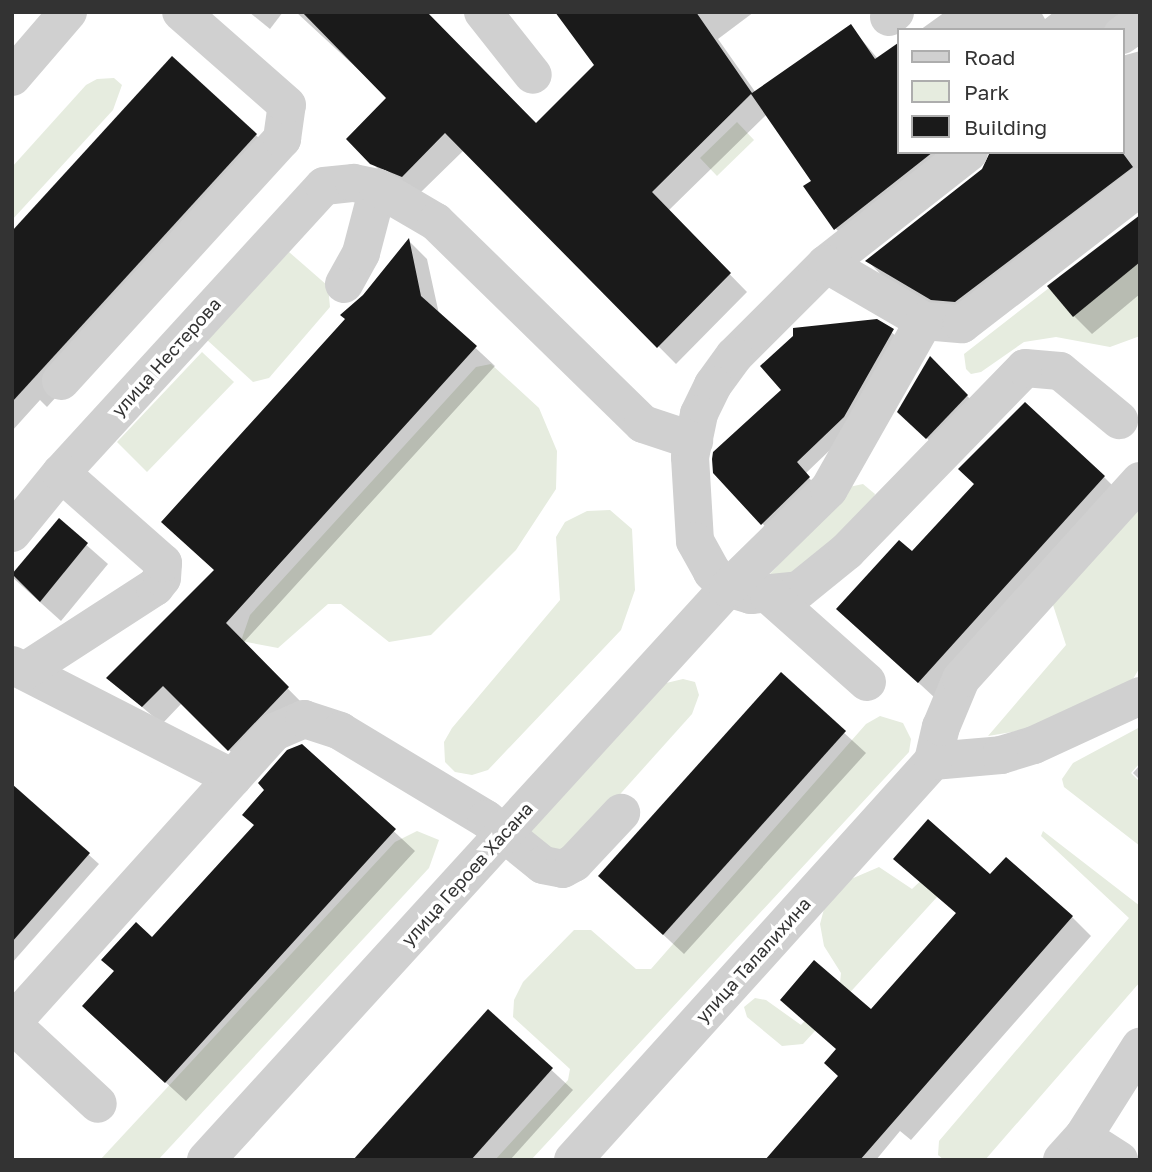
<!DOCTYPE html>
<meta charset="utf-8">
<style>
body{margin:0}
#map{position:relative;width:1152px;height:1172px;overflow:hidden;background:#fff;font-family:"Golos Text",sans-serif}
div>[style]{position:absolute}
.green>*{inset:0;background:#e6ecdf}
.shadow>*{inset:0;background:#0003}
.building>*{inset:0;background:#1a1a1a}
.minor>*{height:38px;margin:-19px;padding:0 19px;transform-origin:19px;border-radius:19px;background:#d0d0d0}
span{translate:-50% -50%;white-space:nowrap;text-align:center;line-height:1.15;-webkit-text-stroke:7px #fff;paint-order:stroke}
.street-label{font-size:18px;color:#333}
.frame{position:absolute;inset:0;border:14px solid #333;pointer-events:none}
.legend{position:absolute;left:897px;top:28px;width:228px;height:126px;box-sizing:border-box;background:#fff;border:2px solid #adadad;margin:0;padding:9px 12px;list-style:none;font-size:21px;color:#333}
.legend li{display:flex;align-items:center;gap:14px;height:35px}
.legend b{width:35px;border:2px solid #adadad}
</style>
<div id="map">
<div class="green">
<i style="clip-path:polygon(114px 78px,122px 85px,113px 110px,12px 220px,12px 167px,86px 85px,97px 79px)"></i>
<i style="clip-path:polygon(737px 122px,754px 140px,717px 176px,700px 158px)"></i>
<i style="clip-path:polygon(289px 252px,328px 286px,330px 307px,269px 378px,253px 382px,206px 339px)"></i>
<i style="clip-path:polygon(1140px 262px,1140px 336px,1110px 347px,1056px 337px,1024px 342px,981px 372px,971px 374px,966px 369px,964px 354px,1049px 288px)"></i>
<i style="clip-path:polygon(202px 352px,234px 382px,147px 472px,117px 442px)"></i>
<i style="clip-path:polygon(491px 364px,539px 408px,557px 451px,556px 489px,516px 550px,431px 635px,389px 642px,341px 604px,328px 604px,278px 648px,241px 641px,250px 615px,476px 367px)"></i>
<i style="clip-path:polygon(863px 484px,875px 494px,871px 508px,793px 577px,770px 574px,849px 487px)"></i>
<i style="clip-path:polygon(1140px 505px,1140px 667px,1132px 681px,1029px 729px,988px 736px,1066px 645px,1052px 602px)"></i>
<i style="clip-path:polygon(610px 510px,632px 529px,635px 590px,621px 630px,488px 770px,472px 775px,455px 772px,445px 762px,444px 742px,452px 728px,560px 600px,556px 537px,565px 522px,587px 511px)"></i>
<i style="clip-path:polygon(683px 679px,695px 682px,699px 695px,692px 714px,570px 850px,562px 855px,530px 834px,533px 826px,662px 684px)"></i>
<i style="clip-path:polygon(880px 716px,903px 723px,911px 739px,909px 752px,531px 1160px,495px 1160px,568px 1080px,570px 1069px,513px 1017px,514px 1000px,523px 982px,574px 930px,591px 930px,636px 969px,651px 969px,866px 724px)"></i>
<i style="clip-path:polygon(1140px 727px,1140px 763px,1131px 773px,1140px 782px,1140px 846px,1064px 787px,1062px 779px,1073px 763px)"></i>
<i style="clip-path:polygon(417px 831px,439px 840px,429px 868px,158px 1160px,100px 1160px,395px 842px)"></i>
<i style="clip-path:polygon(1043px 831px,1140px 906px,1140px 982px,985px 1160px,944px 1160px,938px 1155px,939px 1141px,1129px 918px,1041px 836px)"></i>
<i style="clip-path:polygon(946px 857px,958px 874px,803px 1044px,782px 1046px,747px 1017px,744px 1007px,755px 998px,766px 1000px,801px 1025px,840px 983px,841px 973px,824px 946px,820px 924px,824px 909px,851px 879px,879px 867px,912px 889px)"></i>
</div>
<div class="shadow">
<i style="clip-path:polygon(249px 12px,283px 12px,270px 29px)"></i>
<i style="clip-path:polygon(296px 12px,425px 12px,536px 125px,596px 65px,557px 12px,754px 12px,718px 39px,756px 93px,851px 27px,878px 59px,898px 45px,898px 152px,973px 152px,853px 246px,836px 229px,813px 181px,767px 114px,668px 211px,747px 292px,676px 364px,464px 150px,420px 193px,390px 181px,348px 139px,389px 98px)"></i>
<i style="clip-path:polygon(945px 12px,1041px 12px,1045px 19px,1054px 12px,1140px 12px,1122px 30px,920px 30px)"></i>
<i style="clip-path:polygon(1140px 51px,1140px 191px,950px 317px,885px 279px,868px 261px,984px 170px,991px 152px,1122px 152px,1122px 56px)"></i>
<i style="clip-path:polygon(256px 135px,276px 156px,47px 407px,40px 400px,12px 431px,12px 233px)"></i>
<i style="clip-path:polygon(1140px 217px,1140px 294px,1092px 334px,1074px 316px)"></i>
<i style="clip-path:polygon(409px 241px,427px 259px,439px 314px,495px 366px,243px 643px,306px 707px,247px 768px,182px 703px,162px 724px,108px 678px,215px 571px,347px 319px)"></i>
<i style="clip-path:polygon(876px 321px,903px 341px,854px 427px,805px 474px,819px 488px,772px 534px,715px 472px)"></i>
<i style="clip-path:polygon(930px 358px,977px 406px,937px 448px,900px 412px)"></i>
<i style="clip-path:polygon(1104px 477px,1133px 506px,949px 711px,839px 609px,913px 553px)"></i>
<i style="clip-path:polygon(59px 521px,108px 564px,61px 621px,12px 577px)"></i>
<i style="clip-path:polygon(781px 675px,866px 753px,684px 954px,600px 876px)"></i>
<i style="clip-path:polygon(302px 746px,415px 851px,186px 1101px,104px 1026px,152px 939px,256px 826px)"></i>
<i style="clip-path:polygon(1140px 765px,1140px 780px,1133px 773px)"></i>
<i style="clip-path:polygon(12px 786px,99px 864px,12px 963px)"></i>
<i style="clip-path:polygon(914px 877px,990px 877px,1072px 917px,1091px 936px,911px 1140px,900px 1131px,876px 1160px,767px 1160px,840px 1077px,872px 1012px,957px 914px)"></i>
<i style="clip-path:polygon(489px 1012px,573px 1090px,510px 1160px,355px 1160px)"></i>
</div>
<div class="building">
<i style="clip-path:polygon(302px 12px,427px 12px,536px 123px,594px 65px,555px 12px,696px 12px,752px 93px,851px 24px,875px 59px,898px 43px,898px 152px,933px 152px,834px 230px,803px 186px,811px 181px,751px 94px,652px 192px,731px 273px,657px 348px,445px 133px,402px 177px,370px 164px,346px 139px,386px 98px)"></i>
<i style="clip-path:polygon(172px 56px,257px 134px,12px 402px,12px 231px)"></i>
<i style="clip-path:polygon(990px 152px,1122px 152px,1133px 167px,955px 302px,931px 300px,865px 261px,982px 169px)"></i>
<i style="clip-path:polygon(1140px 215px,1140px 262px,1073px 317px,1047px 286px)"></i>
<i style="clip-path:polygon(409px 238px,421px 296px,477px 346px,226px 623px,289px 687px,228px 751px,163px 686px,142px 707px,106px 678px,214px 570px,161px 522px,345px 319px,340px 315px,363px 295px)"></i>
<i style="clip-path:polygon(877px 319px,894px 329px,844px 417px,797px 462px,810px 477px,761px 525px,713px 473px,712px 459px,713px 452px,781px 390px,760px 366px,793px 336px,793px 328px)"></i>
<i style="clip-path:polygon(930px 356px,968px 395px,926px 439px,897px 412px)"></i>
<i style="clip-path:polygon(1025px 402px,1105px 476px,918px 683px,836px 609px,899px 540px,912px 551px,974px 484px,958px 469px)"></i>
<i style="clip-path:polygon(59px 518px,88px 543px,40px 602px,12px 574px)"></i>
<i style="clip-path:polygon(781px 672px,846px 731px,663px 935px,598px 876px)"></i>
<i style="clip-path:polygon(302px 744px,396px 829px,165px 1083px,82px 1006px,114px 971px,101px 960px,136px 922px,152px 937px,254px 825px,242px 815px,264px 790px,258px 783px,287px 750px)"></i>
<i style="clip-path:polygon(12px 784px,90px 853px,12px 942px)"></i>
<i style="clip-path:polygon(928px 819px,990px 874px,1006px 857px,1073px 916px,860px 1160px,765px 1160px,838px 1076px,824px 1063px,836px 1049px,780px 1000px,814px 960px,871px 1009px,956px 913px,893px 859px)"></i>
<i style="clip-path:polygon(488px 1009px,553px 1068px,471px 1160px,353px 1160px)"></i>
</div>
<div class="minor">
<i style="left:483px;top:12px;width:80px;rotate:51.6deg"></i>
<i style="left:889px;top:17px;width:8px;rotate:-40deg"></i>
<i style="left:1122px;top:35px;width:22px;rotate:-36deg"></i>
<i style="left:12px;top:77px;width:86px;rotate:-49.3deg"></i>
<i style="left:969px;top:152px;width:182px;rotate:141.9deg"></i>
<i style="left:826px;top:264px;width:130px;rotate:135deg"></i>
<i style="left:734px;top:356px;width:36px;rotate:126deg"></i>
<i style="left:713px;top:385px;width:32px;rotate:116deg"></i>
<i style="left:699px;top:414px;width:44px;rotate:101.8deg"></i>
<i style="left:690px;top:457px;width:84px;rotate:86.6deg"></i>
<i style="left:695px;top:541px;width:35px;rotate:61deg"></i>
<i style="left:712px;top:572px;width:23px;rotate:45deg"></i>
<i style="left:728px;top:588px;width:24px;rotate:17deg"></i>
<i style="left:751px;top:595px;width:48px;rotate:-5.9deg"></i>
<i style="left:799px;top:590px;width:62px;rotate:-39.1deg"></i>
<i style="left:847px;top:551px;width:255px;rotate:-45.8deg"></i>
<i style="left:1025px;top:368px;width:35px;rotate:5deg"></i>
<i style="left:1060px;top:371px;width:77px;rotate:39.7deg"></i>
<i style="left:826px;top:264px;width:113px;rotate:30.2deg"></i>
<i style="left:924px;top:321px;width:38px;rotate:5deg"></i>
<i style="left:962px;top:324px;width:225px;rotate:-37.6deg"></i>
<i style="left:344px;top:284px;width:35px;rotate:-61deg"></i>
<i style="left:361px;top:253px;width:67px;rotate:-75.3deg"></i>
<i style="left:61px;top:381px;width:328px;rotate:-47.6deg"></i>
<i style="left:282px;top:139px;width:34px;rotate:-82deg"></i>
<i style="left:287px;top:105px;width:141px;rotate:-138.7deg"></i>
<i style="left:12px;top:533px;width:77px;rotate:-50.8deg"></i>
<i style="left:61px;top:473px;width:389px;rotate:-47.5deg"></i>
<i style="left:324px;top:186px;width:30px;rotate:-6deg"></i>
<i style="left:354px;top:183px;width:25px;rotate:12deg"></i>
<i style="left:378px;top:188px;width:67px;rotate:30.4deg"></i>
<i style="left:436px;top:222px;width:289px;rotate:44.3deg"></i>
<i style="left:643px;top:424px;width:54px;rotate:18.4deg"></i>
<i style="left:769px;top:595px;width:131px;rotate:41.6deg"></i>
<i style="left:12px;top:665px;width:248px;rotate:27.1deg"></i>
<i style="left:25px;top:671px;width:155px;rotate:-32.9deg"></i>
<i style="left:155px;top:587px;width:11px;rotate:-52deg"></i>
<i style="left:162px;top:578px;width:15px;rotate:-86deg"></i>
<i style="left:163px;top:563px;width:136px;rotate:-138.6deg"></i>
<i style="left:933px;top:761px;width:68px;rotate:-5deg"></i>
<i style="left:1001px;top:755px;width:34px;rotate:-17deg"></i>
<i style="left:1034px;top:745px;width:117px;rotate:-24.8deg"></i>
<i style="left:12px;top:1023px;width:392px;rotate:-48deg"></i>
<i style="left:274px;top:732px;width:33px;rotate:-23deg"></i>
<i style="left:304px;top:719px;width:38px;rotate:18deg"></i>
<i style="left:340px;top:731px;width:170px;rotate:31.1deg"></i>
<i style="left:486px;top:819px;width:73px;rotate:38.9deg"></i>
<i style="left:543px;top:865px;width:20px;rotate:11deg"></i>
<i style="left:563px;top:869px;width:13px;rotate:-29deg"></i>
<i style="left:574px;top:863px;width:69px;rotate:-46.8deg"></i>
<i style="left:12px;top:1024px;width:117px;rotate:42.9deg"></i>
<i style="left:1083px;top:1137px;width:43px;rotate:32.6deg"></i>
<i style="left:206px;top:1160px;width:774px;rotate:-47.62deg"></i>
<i style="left:728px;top:588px;width:141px;rotate:-44.4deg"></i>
<i style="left:829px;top:489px;width:193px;rotate:-60.5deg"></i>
<i style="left:573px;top:1160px;width:537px;rotate:-47.94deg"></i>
<i style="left:933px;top:761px;width:35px;rotate:-77deg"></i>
<i style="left:941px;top:727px;width:52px;rotate:-67.4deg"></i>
<i style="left:961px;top:679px;width:267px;rotate:-47.9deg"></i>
<i style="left:1062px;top:1160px;width:31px;rotate:-48deg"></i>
<i style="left:1083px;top:1137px;width:107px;rotate:-57.7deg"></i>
</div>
<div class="street-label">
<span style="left:166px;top:357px;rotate:-48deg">улица Нестерова</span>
<span style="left:467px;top:874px;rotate:-48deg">улица Героев Хасана</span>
<span style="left:753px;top:960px;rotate:-48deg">улица Талалихина</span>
</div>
<div class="frame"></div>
<ul class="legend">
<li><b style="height:9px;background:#d0d0d0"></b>Road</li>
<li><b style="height:19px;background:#e6ecdf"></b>Park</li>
<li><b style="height:19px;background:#1a1a1a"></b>Building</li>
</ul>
</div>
